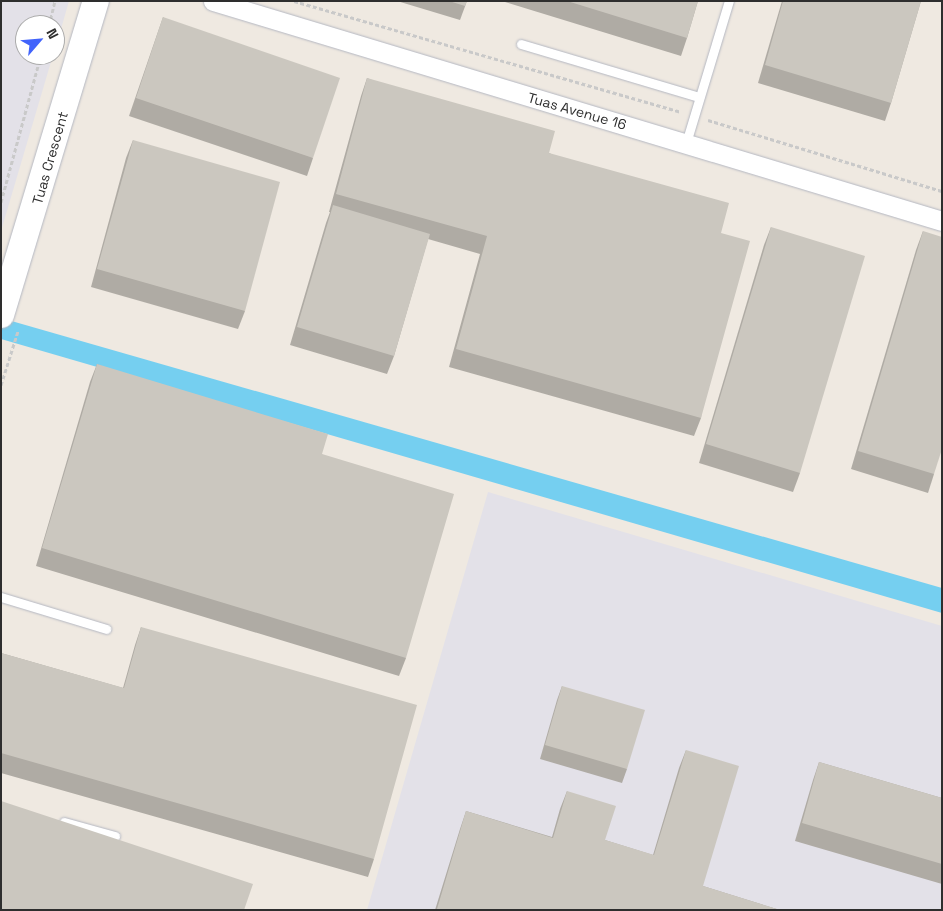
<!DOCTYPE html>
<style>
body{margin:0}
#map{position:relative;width:943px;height:911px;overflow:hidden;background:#efe9e1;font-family:"Space Grotesk",sans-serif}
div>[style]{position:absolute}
.industrial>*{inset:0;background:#e3e1e8}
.water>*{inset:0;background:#75cff0}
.path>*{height:3px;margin-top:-1.5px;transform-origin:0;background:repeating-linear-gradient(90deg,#c9c9c9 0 4px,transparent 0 6.5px)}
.roads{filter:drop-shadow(0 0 1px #b4b7c1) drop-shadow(0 0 1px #b4b7c1)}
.lane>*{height:9px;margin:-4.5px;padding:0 4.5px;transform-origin:4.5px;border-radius:4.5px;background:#fff}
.street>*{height:19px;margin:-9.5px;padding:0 9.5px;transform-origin:9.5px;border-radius:9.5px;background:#fff}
.secondary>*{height:26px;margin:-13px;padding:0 13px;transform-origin:13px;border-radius:13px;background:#fff}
.wall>*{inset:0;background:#afaba4}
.building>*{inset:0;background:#cbc7bf}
span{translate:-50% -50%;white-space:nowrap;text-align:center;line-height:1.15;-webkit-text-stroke:4px #fff;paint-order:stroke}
.street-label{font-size:14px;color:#2e2e2e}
.frame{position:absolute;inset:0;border:2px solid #2e2e2e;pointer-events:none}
.north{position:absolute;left:15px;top:15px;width:50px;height:50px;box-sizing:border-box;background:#fff;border:1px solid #ababab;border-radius:50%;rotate:63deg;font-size:14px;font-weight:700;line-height:20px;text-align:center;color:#2e2e2e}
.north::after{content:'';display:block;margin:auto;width:18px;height:22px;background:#4264fb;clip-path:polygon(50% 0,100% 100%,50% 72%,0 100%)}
</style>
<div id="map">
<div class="industrial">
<i style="clip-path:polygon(1px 1px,69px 1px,55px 50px,55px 25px,25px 25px,25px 55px,53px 55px,1px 231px)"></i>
<i style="clip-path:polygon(488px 492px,942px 626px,942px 910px,367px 910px)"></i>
</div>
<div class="water">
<i style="clip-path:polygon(1px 318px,942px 588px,942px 613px,1px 339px)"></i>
</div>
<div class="path">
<i style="left:294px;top:1px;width:402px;rotate:16deg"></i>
<i style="left:49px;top:25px;width:25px;rotate:-76deg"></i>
<i style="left:708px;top:120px;width:245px;rotate:16.9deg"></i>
<i style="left:1px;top:202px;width:152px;rotate:-74.8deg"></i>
<i style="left:1px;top:385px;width:57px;rotate:-72.5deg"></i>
</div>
<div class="roads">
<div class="lane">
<i style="left:521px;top:44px;width:186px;rotate:16.6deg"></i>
<i style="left:686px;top:143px;width:148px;rotate:-73.2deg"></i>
<i style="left:1px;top:597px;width:110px;rotate:16.9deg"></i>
<i style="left:64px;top:822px;width:53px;rotate:15.4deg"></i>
</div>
<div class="street">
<i style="left:213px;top:1px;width:761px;rotate:16.79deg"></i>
</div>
<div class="secondary">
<i style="left:1px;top:315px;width:328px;rotate:-73.2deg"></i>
</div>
</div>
<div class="wall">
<i style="clip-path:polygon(397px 1px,467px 1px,460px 20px)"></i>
<i style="clip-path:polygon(505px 1px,698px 1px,687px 38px,681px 56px,505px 2px)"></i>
<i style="clip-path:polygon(782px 1px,921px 1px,891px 103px,885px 121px,758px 83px)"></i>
<i style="clip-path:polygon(163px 17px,313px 158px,307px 176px,129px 116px)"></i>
<i style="clip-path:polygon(367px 78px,549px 153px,721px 233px,701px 418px,694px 436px,449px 367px,480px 254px,428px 239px,394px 356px,387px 374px,290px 345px,326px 223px,330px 212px,329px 212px,361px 96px)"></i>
<i style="clip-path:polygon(133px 140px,245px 311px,238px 329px,91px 287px,126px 158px)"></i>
<i style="clip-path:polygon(771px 227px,800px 473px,793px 492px,699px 463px,764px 245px)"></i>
<i style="clip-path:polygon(923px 231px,934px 474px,928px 493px,851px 469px,916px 250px)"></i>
<i style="clip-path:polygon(97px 364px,322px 454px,406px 658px,399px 676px,36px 566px,90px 382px)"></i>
<i style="clip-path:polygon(141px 627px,374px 859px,368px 877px,1px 773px,1px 653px,123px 688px,135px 645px)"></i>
<i style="clip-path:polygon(562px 686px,627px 769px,622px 783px,540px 759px,557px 700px)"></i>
<i style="clip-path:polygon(686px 750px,703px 886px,780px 910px,435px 910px,460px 829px,466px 811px,552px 837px,560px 809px,567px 791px,605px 840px,653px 855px,679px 768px)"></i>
<i style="clip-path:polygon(819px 762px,942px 798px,942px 884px,795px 841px,813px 780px)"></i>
</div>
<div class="building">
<i style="clip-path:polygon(449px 1px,467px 1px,465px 6px)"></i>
<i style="clip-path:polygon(567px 1px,698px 1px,687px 38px)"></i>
<i style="clip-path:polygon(783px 1px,921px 1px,891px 103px,765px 65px)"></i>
<i style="clip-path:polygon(163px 17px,340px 78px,313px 158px,136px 98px)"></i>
<i style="clip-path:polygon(367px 78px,555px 131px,549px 153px,729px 203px,721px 233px,750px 241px,701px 418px,456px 349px,487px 236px,336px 194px)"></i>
<i style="clip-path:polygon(133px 140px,280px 182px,245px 311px,97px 269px)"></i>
<i style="clip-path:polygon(333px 205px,430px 234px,394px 356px,297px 327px)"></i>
<i style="clip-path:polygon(771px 227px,865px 256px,800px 473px,706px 444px)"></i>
<i style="clip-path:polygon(923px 231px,942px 237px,942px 449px,934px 474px,858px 451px)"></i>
<i style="clip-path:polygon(97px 364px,328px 434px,322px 454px,454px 494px,406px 658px,42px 548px)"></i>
<i style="clip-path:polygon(141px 627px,417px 705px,374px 859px,1px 753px,1px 653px,124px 688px)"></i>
<i style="clip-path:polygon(562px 686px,645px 710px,627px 769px,545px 745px)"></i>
<i style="clip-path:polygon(686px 750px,739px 766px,703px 886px,780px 910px,437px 909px,466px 811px,553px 838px,567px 791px,616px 806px,605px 840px,654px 855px)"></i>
<i style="clip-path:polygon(819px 762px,942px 798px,942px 864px,802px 823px)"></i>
<i style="clip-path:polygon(1px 801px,253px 884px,244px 910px,1px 910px)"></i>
</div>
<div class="street-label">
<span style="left:577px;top:111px;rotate:16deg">Tuas Avenue 16</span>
<span style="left:50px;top:158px;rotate:-74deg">Tuas Crescent</span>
</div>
<div class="frame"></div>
<div class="north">N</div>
</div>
